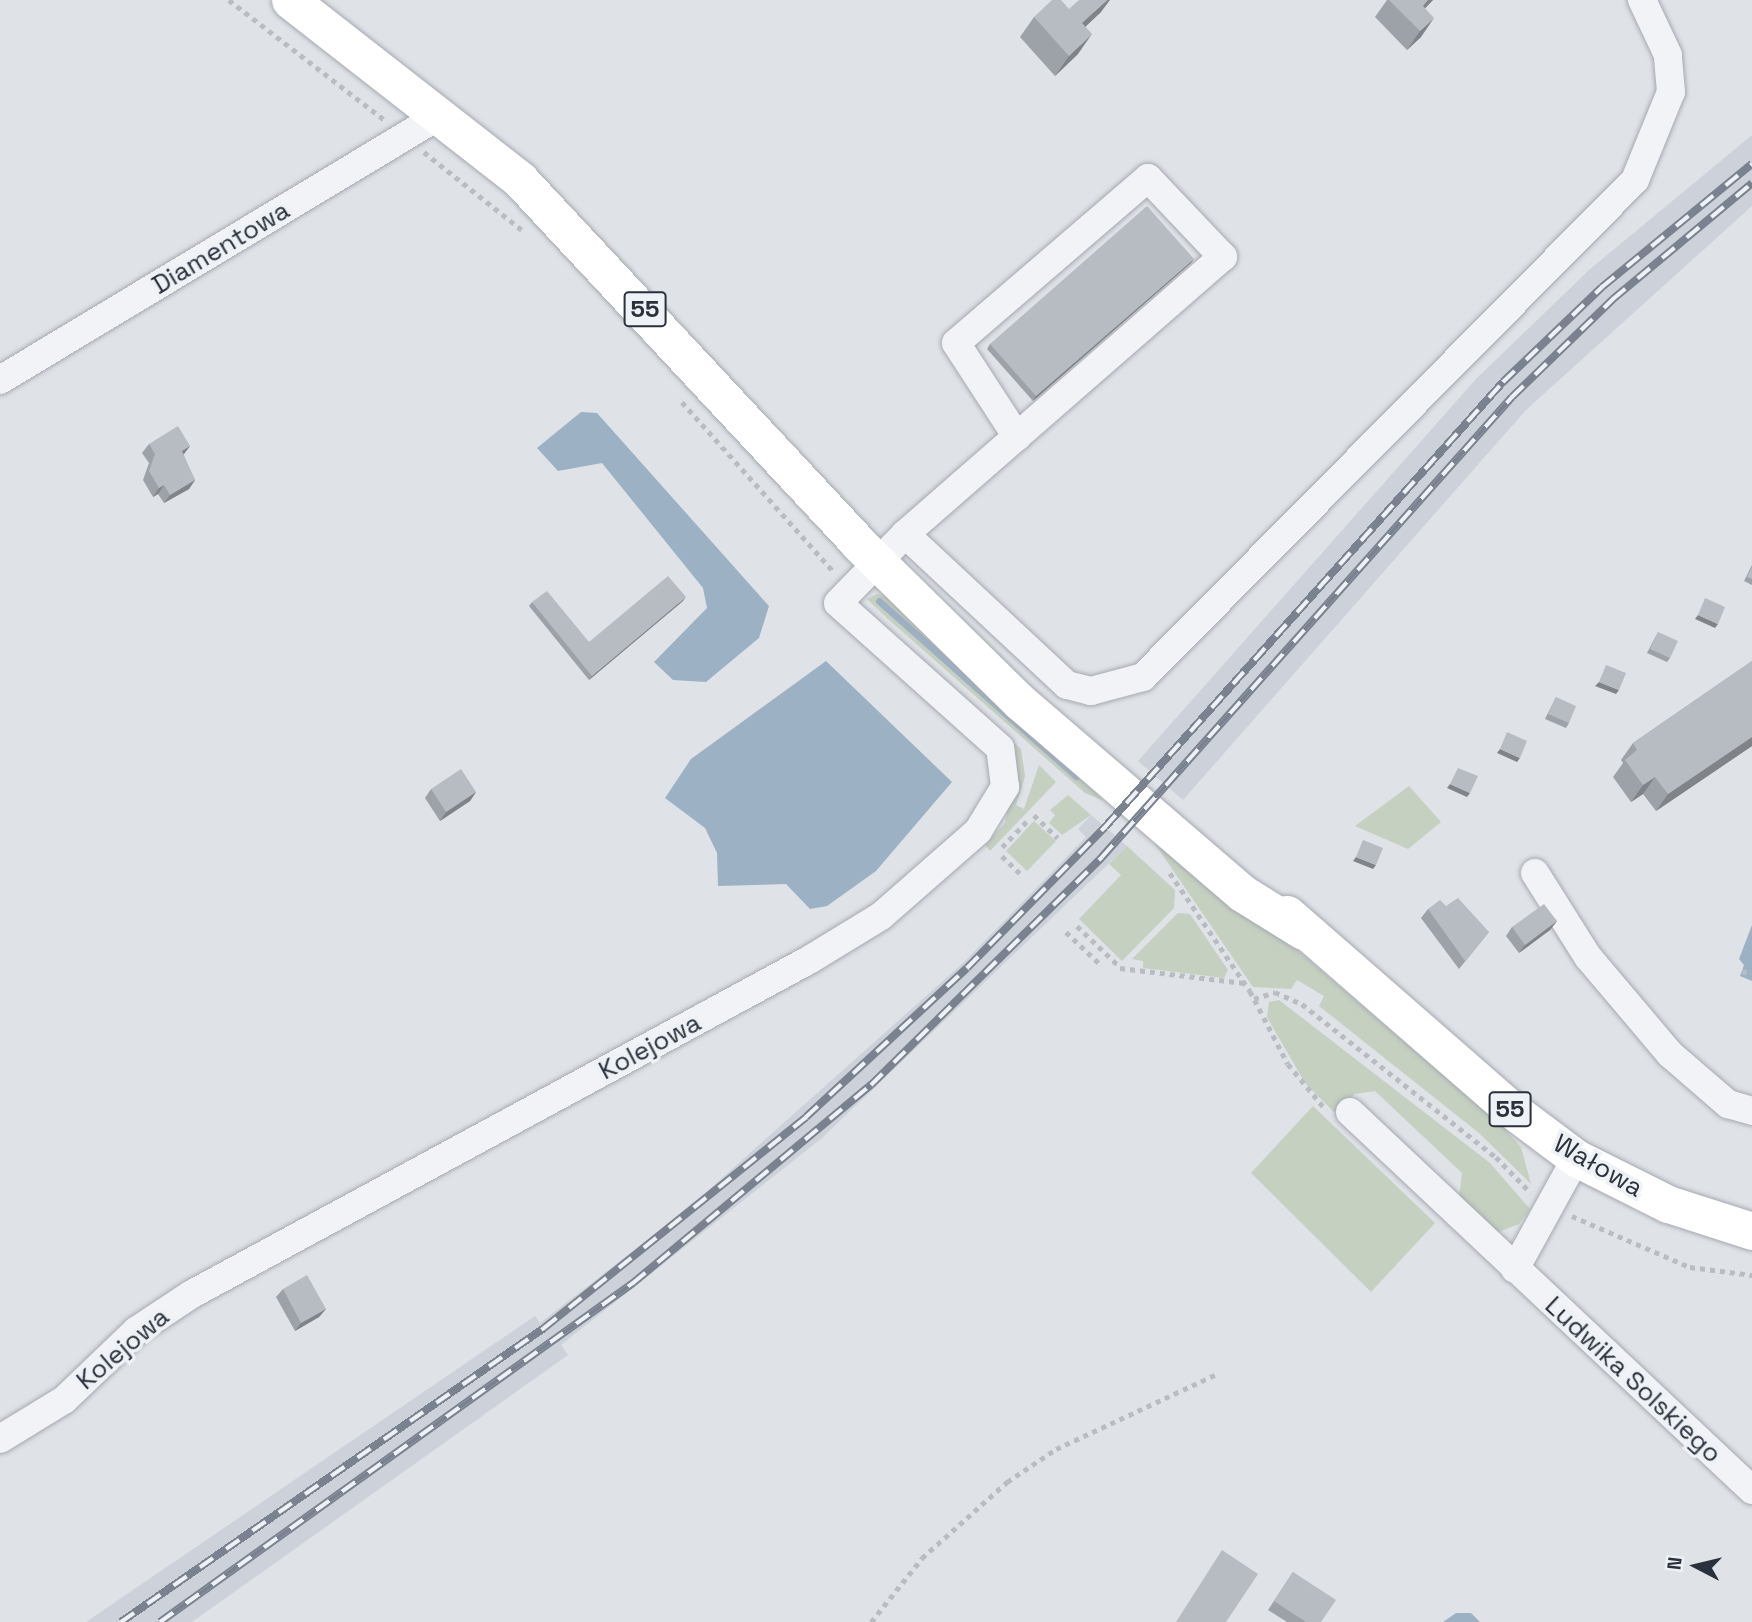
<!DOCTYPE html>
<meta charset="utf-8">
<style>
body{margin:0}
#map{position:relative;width:1752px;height:1622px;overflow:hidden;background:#dfe2e7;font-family:"Space Grotesk",sans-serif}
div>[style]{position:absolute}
.built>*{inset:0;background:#cdd1d9}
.green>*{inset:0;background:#c5d0c1}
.water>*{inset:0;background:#9db1c4}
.stream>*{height:7px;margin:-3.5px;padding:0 3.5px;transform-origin:3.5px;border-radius:3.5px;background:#9db1c4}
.path>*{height:4.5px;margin-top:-2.25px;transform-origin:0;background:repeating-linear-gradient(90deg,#b9bdc2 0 5px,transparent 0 10px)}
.roads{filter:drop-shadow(0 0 2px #a5a9b1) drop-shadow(0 0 2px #a5a9b1)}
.minor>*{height:28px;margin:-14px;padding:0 14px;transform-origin:14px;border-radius:14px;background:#f1f3f6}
.major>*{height:37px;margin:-18.5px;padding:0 18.5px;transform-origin:18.5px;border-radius:18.5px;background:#fff}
.rail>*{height:8px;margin-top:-4px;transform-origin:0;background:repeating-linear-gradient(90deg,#eef1f5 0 16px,#7a828f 0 32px);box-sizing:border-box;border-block:2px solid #7a828f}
.wall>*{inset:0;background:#9da2a8}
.shaded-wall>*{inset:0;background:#808488}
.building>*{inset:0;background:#b7bcc3}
span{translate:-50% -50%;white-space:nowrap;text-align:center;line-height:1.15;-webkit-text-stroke:7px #eef1f5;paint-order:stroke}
.shield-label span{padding:2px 5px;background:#eef1f5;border:2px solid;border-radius:5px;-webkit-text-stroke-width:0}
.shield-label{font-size:24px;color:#29313d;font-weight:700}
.street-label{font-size:26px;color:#29313d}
.north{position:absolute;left:1661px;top:1531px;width:70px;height:70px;-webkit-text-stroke:5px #eef1f5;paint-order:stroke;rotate:277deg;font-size:19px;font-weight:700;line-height:28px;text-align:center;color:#29313d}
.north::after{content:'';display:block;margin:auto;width:24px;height:32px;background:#29313d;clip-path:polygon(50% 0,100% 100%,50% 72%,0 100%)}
</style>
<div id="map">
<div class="built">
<i style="clip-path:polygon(1752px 135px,1752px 206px,1526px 410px,1183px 800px,1138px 761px,1476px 379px,1589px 270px)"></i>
<i style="clip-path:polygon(1091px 815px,1127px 846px,822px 1138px,561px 1345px,568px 1355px,192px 1622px,86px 1622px,535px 1316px,540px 1323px,686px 1210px,963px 963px,1086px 837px,1078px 829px)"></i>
</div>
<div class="green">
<i style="clip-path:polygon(877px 594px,888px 597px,1104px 801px,1085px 793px,888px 619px,867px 599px)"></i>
<i style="clip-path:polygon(945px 683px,1021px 749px,1025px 776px,1016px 805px,1024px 809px,1039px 765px,1056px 782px,990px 851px,985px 845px,1005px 823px,1012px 787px)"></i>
<i style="clip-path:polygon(1409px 786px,1441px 822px,1408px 849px,1355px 826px)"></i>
<i style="clip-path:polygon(1068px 795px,1091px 815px,1062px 835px,1049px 823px,1055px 815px,1050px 810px)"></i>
<i style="clip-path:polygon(1034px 821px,1056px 841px,1027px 871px,1006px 851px)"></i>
<i style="clip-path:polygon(1163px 835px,1500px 1124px,1521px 1147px,1531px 1184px,1479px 1133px,1319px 1006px,1324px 996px,1297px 980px,1291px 989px,1253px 987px,1155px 844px)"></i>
<i style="clip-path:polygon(1127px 846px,1175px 890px,1174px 908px,1122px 961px,1079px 919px,1121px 875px,1109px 864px)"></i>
<i style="clip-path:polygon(1178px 913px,1190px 914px,1228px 970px,1224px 978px,1143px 968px,1143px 961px,1132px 959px)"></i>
<i style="clip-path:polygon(1279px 1000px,1490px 1163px,1530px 1209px,1519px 1224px,1498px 1232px,1459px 1197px,1462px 1173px,1375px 1091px,1355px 1094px,1334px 1112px,1305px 1083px,1267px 1017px,1269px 1002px)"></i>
<i style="clip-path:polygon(1313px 1106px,1435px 1223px,1371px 1292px,1251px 1173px)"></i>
</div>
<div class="water">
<i style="clip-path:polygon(581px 412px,597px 413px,769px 606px,759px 638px,706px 682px,673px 680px,654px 662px,707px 608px,703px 588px,602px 463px,558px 471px,537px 448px)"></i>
<i style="clip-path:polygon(826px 661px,952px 782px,876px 871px,827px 906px,810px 909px,786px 884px,718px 886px,717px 853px,705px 828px,665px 798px,691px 759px)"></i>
<i style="clip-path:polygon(1752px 925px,1752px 981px,1740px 976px,1744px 965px,1739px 959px)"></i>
<i style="clip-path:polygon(1456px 1613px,1471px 1613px,1480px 1622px,1443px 1622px)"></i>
</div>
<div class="stream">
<i style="left:879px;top:601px;width:264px;rotate:41.6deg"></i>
</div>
<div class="path">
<i style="left:229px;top:0;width:197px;rotate:37.6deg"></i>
<i style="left:424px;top:152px;width:125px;rotate:38.5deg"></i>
<i style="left:682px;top:402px;width:229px;rotate:48.2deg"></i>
<i style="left:1034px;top:815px;width:33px;rotate:44deg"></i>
<i style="left:1002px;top:847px;width:37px;rotate:-46deg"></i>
<i style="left:1002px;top:856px;width:29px;rotate:44deg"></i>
<i style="left:1170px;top:873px;width:143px;rotate:55.9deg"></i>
<i style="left:1250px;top:991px;width:82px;rotate:62.5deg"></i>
<i style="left:1288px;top:1064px;width:60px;rotate:50.4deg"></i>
<i style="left:1077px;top:926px;width:57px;rotate:43.6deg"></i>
<i style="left:1066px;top:932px;width:48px;rotate:43.3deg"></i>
<i style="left:1120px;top:968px;width:125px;rotate:6.9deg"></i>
<i style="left:1742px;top:971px;width:10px;rotate:17deg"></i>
<i style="left:1254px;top:999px;width:22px;rotate:-18deg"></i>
<i style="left:1275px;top:992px;width:30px;rotate:24deg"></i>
<i style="left:1302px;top:1004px;width:247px;rotate:38.3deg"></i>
<i style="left:1496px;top:1157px;width:50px;rotate:45.8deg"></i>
<i style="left:1572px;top:1216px;width:129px;rotate:23.4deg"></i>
<i style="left:1690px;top:1267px;width:63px;rotate:7.4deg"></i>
<i style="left:871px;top:1622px;width:82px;rotate:-51.4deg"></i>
<i style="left:922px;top:1558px;width:114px;rotate:-41.8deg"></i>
<i style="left:1007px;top:1482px;width:59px;rotate:-34deg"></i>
<i style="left:1056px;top:1449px;width:178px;rotate:-25deg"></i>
</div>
<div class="roads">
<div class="minor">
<i style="left:0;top:380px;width:516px;rotate:-31.04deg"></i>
<i style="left:905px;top:534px;width:221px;rotate:43deg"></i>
<i style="left:1067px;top:685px;width:25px;rotate:14deg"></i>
<i style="left:1091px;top:691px;width:54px;rotate:-15.1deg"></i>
<i style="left:1143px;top:677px;width:699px;rotate:-45.29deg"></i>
<i style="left:1635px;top:180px;width:95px;rotate:-67.8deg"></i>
<i style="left:1671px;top:92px;width:37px;rotate:-95deg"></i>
<i style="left:1668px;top:55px;width:61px;rotate:-115.3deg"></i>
<i style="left:1535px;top:873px;width:99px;rotate:57.8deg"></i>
<i style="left:1588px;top:957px;width:127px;rotate:49.8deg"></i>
<i style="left:1670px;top:1054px;width:77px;rotate:40.8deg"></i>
<i style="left:1728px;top:1104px;width:25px;rotate:16deg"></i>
<i style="left:1350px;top:1112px;width:552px;rotate:43.24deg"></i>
<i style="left:1515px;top:1269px;width:127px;rotate:-61.2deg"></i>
<i style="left:0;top:1439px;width:75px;rotate:-31.4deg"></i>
<i style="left:64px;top:1400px;width:100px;rotate:-43.8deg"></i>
<i style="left:136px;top:1331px;width:67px;rotate:-33.5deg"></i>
<i style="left:192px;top:1294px;width:702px;rotate:-28.43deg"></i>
<i style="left:809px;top:960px;width:84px;rotate:-31.4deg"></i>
<i style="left:881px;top:916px;width:129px;rotate:-41.2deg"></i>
<i style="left:978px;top:831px;width:52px;rotate:-58.5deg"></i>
<i style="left:1005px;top:787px;width:39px;rotate:-97deg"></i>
<i style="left:1000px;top:748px;width:217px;rotate:-138.2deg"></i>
<i style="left:838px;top:603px;width:96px;rotate:-45.8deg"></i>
<i style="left:905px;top:534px;width:422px;rotate:-41.1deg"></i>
<i style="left:1223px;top:257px;width:109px;rotate:-133.5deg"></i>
<i style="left:1148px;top:178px;width:253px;rotate:139.3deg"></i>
<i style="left:956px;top:343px;width:112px;rotate:57deg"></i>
</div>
<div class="major">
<i style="left:290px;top:0;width:292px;rotate:38deg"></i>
<i style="left:520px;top:180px;width:496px;rotate:47deg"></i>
<i style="left:858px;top:543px;width:227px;rotate:44.5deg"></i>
<i style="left:1020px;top:702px;width:293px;rotate:40.7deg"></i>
<i style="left:1242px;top:893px;width:72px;rotate:31.9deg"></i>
<i style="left:1287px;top:914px;width:293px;rotate:41.1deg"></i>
<i style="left:1508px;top:1107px;width:85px;rotate:36.9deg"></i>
<i style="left:1576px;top:1158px;width:103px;rotate:26.6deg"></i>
<i style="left:1668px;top:1204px;width:88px;rotate:17.8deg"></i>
</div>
</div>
<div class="rail">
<i style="left:121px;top:1622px;width:515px;rotate:-34.8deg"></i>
<i style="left:544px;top:1328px;width:336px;rotate:-38.8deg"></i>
<i style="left:806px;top:1117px;width:219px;rotate:-42.8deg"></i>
<i style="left:967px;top:968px;width:197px;rotate:-45.6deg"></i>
<i style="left:1105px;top:827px;width:597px;rotate:-48.19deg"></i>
<i style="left:1503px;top:382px;width:137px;rotate:-43.8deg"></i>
<i style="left:1602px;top:287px;width:194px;rotate:-39.4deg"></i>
<i style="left:160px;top:1622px;width:582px;rotate:-35.63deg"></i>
<i style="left:633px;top:1283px;width:310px;rotate:-39.8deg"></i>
<i style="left:871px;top:1085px;width:325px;rotate:-44.6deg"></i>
<i style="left:1102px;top:857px;width:616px;rotate:-48.29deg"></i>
<i style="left:1512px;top:397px;width:141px;rotate:-44.1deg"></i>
<i style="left:1613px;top:299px;width:181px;rotate:-39.8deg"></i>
</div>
<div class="wall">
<i style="clip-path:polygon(1387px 0,1433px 0,1425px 8px,1421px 37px,1407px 50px,1375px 17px)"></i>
<i style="clip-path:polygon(1069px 9px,1101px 12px,1085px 27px,1078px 54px,1055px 76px,1020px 37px,1034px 17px)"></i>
<i style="clip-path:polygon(1194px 259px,1191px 263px,1033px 401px,987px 349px,990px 344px)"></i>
<i style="clip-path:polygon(149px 444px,190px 446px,183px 455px,195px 480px,189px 489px,164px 503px,158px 494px,153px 497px,143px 480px,149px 463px,142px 453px)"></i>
<i style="clip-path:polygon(1752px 565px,1752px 585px,1744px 581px)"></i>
<i style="clip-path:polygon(683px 601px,589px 680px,529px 606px,532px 602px,589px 642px)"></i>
<i style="clip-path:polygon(1658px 632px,1670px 658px,1667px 662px,1647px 653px)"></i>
<i style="clip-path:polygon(1752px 661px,1752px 746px,1656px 811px,1643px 794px,1631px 802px,1613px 777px,1623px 763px,1621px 760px,1633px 743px)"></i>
<i style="clip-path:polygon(1556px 697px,1569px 723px,1566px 728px,1545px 719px)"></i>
<i style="clip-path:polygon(431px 789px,476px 792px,470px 801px,440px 821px,425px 798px)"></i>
<i style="clip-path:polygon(1446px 906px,1489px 932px,1459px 969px,1421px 918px,1428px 909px)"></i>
<i style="clip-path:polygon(1557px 921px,1550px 930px,1519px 953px,1506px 936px,1512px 927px)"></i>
<i style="clip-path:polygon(283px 1289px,326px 1309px,319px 1317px,295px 1331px,276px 1297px)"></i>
<i style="clip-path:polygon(1293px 1572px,1321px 1622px,1287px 1622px,1268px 1610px)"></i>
</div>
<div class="shaded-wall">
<i style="clip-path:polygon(1107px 0,1110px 0,1101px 12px,1068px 43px,1082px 23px)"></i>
<i style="clip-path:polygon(1428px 0,1433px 0,1409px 25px,1423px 6px)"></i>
<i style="clip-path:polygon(1434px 18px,1421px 37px,1407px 50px,1420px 31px)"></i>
<i style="clip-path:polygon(1092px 34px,1078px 54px,1055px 76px,1069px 56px)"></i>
<i style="clip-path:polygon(1194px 259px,1191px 263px,1033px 401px,1036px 396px)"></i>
<i style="clip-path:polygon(190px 446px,184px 454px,175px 460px,182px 451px)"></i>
<i style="clip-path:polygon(195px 480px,189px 489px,164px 503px,170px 495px)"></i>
<i style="clip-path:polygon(164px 485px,158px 494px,153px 497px,159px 488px)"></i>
<i style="clip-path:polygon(686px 597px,683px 601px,589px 680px,592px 676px)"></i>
<i style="clip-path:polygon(1698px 615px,1718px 624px,1715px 628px,1695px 619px)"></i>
<i style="clip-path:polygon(1599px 682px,1619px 690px,1616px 694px,1595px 686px)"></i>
<i style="clip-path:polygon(1752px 737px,1752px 746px,1656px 811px,1668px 794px)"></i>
<i style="clip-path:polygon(1500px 749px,1520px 758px,1517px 762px,1497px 753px)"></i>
<i style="clip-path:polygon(1655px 777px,1643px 794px,1631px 802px,1643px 785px)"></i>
<i style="clip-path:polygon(1450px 784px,1470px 793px,1467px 797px,1447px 788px)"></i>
<i style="clip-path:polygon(476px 792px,470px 801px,440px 821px,446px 812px)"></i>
<i style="clip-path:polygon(1356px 857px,1376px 865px,1373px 869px,1353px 861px)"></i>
<i style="clip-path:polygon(1557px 921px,1550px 930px,1519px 953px,1525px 945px)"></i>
<i style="clip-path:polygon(326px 1309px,319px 1317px,295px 1331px,301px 1323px)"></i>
</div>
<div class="building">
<i style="clip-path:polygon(1052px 0,1061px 0,1069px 9px,1079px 0,1107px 0,1082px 23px,1092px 34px,1069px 56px,1034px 17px)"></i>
<i style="clip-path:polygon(1389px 0,1428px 0,1423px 6px,1434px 18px,1420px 31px)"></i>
<i style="clip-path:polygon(1147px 206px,1194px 259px,1036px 396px,990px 344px)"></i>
<i style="clip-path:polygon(178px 426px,190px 446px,182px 451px,195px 480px,170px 495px,164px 485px,159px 488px,149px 471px,155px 454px,149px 444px)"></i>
<i style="clip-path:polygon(1752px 567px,1752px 579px,1747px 577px)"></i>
<i style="clip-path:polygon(668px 576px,686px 597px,592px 676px,532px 602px,547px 591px,589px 642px)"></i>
<i style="clip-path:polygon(1705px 598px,1725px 607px,1718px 624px,1698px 615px)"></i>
<i style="clip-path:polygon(1658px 632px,1678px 641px,1670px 658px,1650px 649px)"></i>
<i style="clip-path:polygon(1752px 661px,1752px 737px,1668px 794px,1655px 777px,1643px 785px,1625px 760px,1637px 750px,1633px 743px)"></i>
<i style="clip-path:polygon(1606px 665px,1626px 673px,1619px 690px,1599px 682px)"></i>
<i style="clip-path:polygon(1556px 697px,1576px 706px,1569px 723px,1548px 714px)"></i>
<i style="clip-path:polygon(1507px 732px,1527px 741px,1520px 758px,1500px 749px)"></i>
<i style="clip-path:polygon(1458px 768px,1478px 776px,1470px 793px,1450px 784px)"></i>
<i style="clip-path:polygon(461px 769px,476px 792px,446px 812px,431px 789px)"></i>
<i style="clip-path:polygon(1363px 840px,1383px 848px,1376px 865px,1356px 857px)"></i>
<i style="clip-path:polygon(1458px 898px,1489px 932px,1465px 961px,1428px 909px,1440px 900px,1446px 906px)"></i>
<i style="clip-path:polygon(1544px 904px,1557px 921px,1525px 945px,1512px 927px)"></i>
<i style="clip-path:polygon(307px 1275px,326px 1309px,301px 1323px,283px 1289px)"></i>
<i style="clip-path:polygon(1222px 1550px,1258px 1574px,1226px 1622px,1176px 1622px)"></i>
<i style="clip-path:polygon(1293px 1572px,1336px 1600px,1321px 1622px,1306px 1622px,1274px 1601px)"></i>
</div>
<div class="shield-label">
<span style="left:645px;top:309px">55</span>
<span style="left:1510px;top:1109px">55</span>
</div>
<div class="street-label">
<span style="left:221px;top:248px;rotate:-31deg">Diamentowa</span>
<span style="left:650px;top:1047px;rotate:-28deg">Kolejowa</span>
<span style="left:1598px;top:1166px;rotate:30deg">Wałowa</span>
<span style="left:123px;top:1349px;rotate:-40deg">Kolejowa</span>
<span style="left:1633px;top:1380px;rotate:43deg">Ludwika Solskiego</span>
</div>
<div class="north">N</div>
</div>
